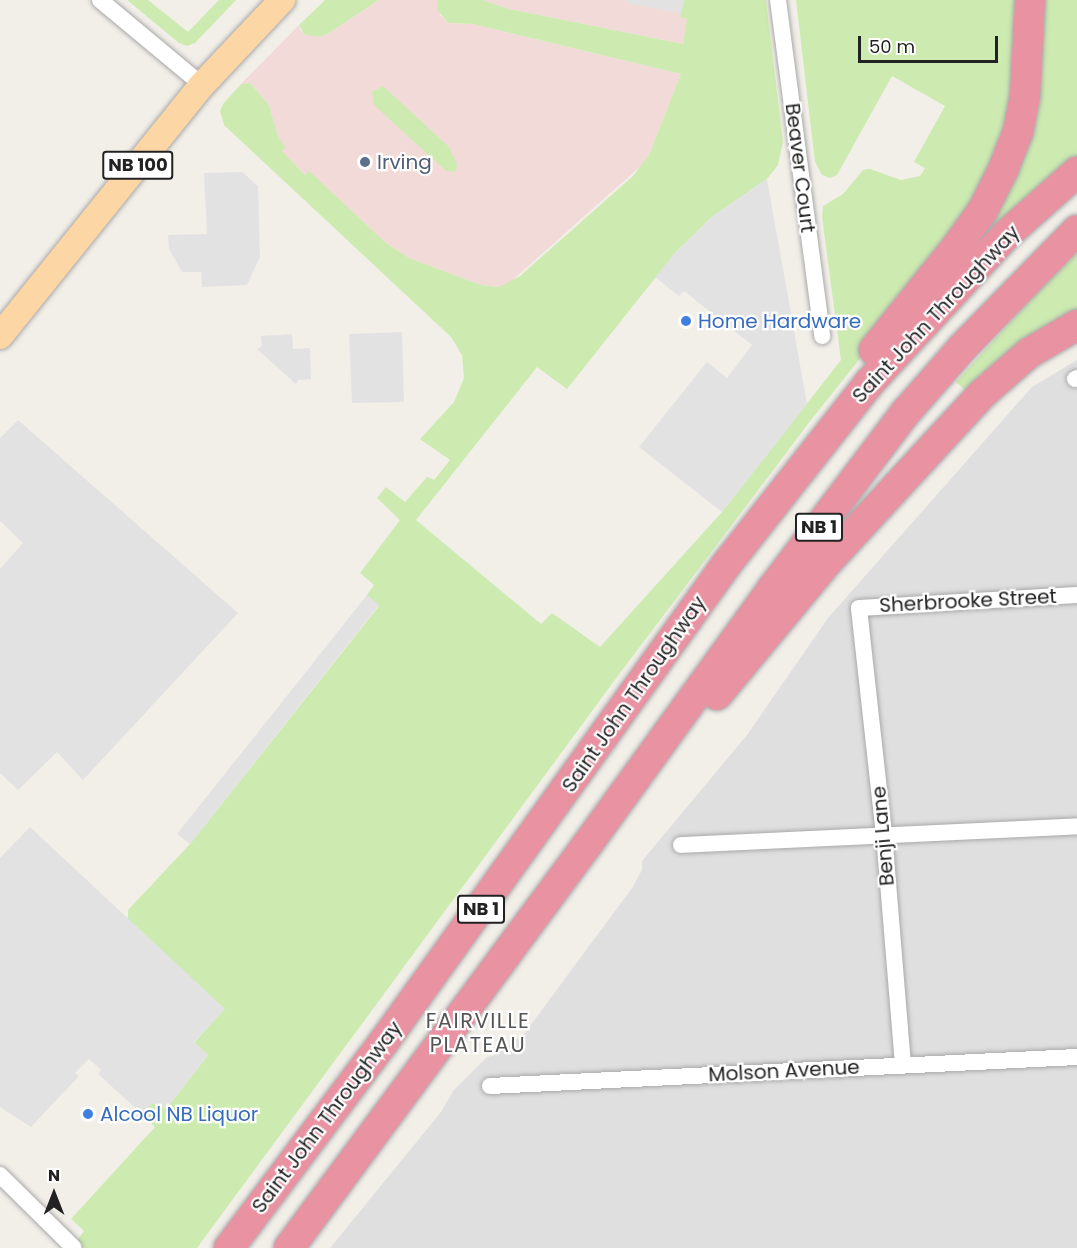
<!DOCTYPE html>
<style>
body{margin:0}
#map{position:relative;width:1077px;height:1248px;overflow:hidden;background:#f2efe9;font-family:Poppins,sans-serif}
div>[style]{position:absolute}
.residential>*{inset:0;background:#e0dfdf}
.commercial>*{inset:0;background:#f2dad9}
.grass>*{inset:0;background:#cdebb0}
.parking>*{inset:0;background:#e2e2e2}
.roads{filter:drop-shadow(0 0 2px #a9a9a9) drop-shadow(0 0 2px #a9a9a9)}
.minor>*{height:16px;margin:-8px;padding:0 8px;transform-origin:8px;border-radius:8px;background:#fff}
.primary>*{height:26px;margin:-13px;padding:0 13px;transform-origin:13px;border-radius:13px;background:#fcd6a4}
.motorway>*{height:30px;margin:-15px;padding:0 15px;transform-origin:15px;border-radius:15px;background:#e892a2}
.dots>*{width:16px;height:16px;translate:-50% -50%;box-sizing:border-box;border:3px solid #fff;border-radius:50%}
span{translate:-50% -50%;white-space:nowrap;text-align:center;line-height:1.15;-webkit-text-stroke:4.5px #fff;paint-order:stroke}
.shield-label span{padding:2px 4px;background:#fff;border:2px solid;border-radius:4px;-webkit-text-stroke-width:0}
.shield-label{font-size:18px;color:#222;font-weight:700}
.service-label{font-size:20px;color:#4e5e75}
.left{translate:0 -50%;text-align:left}
.street-label{font-size:20px;color:#222}
.shop-label{font-size:20px;color:#366cbe}
.neighbourhood-label{font-size:21px;color:#555;letter-spacing:1.5px}
.north{position:absolute;left:24px;top:1164px;width:60px;height:60px;-webkit-text-stroke:4px #fff;paint-order:stroke;rotate:0deg;font-size:16px;font-weight:700;line-height:24px;text-align:center;color:#222}
.north::after{content:'';display:block;margin:auto;width:21px;height:27px;background:#222;clip-path:polygon(50% 0,100% 100%,50% 72%,0 100%)}
.scale{position:absolute;left:858px;top:36px;width:140px;height:27px;box-sizing:border-box;border:3px solid #222;border-top:0;padding-left:8px;font-size:18px;line-height:21px;white-space:nowrap;color:#222;-webkit-text-stroke:4px #fff;paint-order:stroke}
</style>
<div id="map">
<div class="residential">
<i style="clip-path:polygon(1077px 360px,1077px 1248px,330px 1248px,441px 1112px,453px 1091px,487px 1057px,495px 1055px,524px 1034px,632px 888px,642px 870px,642px 861px,747px 735px,828px 618px,1032px 387px)"></i>
</div>
<div class="commercial">
<i style="clip-path:polygon(379px 0,437px 0,440px 15px,448px 23px,473px 24px,681px 74px,649px 155px,642px 165px,508px 284px,499px 287px,481px 285px,409px 258px,386px 243px,309px 172px,305px 175px,282px 151px,269px 105px,250px 83px,241px 84px,299px 25px,301px 31px,316px 37px,326px 35px)"></i>
<i style="clip-path:polygon(483px 0,684px 0,680px 17px,688px 18px,683px 44px,509px 9px)"></i>
</div>
<div class="grass">
<i style="clip-path:polygon(127px 0,148px 0,188px 32px,219px 0,236px 0,195px 43px,187px 46px,179px 43px)"></i>
<i style="clip-path:polygon(325px 0,379px 0,326px 35px,316px 37px,304px 34px,299px 25px)"></i>
<i style="clip-path:polygon(437px 0,483px 0,509px 9px,683px 44px,687px 19px,680px 17px,684px 0,766px 0,783px 142px,778px 165px,767px 179px,713px 216px,675px 253px,567px 389px,537px 367px,416px 520px,541px 624px,552px 613px,600px 647px,722px 512px,841px 360px,822px 217px,823px 206px,843px 194px,863px 170px,870px 169px,901px 180px,920px 176px,925px 168px,914px 162px,945px 106px,892px 76px,837px 175px,830px 178px,822px 175px,815px 162px,796px 0,1021px 0,1018px 79px,996px 167px,899px 310px,811px 420px,623px 669px,197px 1248px,72px 1248px,84px 1231px,71px 1219px,155px 1127px,142px 1114px,152px 1103px,166px 1109px,208px 1055px,194px 1043px,224px 1009px,128px 919px,128px 910px,190px 844px,379px 606px,367px 595px,374px 585px,360px 573px,400px 520px,377px 498px,386px 487px,405px 502px,427px 477px,434px 480px,450px 460px,420px 439px,454px 402px,464px 378px,462px 355px,451px 337px,224px 125px,220px 111px,223px 104px,241px 84px,250px 83px,269px 105px,278px 136px,285px 147px,282px 151px,305px 175px,309px 171px,386px 243px,409px 258px,481px 285px,499px 287px,520px 276px,633px 176px,649px 155px,681px 74px,473px 24px,448px 23px,438px 11px)"></i>
<i style="clip-path:polygon(1039px 0,1077px 0,1077px 161px,985px 246px,975px 237px)"></i>
<i style="clip-path:polygon(383px 86px,449px 147px,457px 164px,456px 172px,447px 171px,438px 164px,374px 105px,372px 92px)"></i>
<i style="clip-path:polygon(1077px 253px,1077px 316px,968px 393px,956px 382px,1033px 297px)"></i>
</div>
<div class="parking">
<i style="clip-path:polygon(627px 0,684px 0,681px 13px,626px 3px)"></i>
<i style="clip-path:polygon(242px 172px,258px 186px,260px 257px,247px 285px,202px 287px,201px 272px,182px 272px,169px 249px,168px 235px,207px 234px,204px 173px)"></i>
<i style="clip-path:polygon(767px 179px,807px 404px,722px 512px,639px 447px,707px 362px,727px 378px,752px 345px,684px 291px,679px 296px,655px 277px,675px 253px,713px 216px)"></i>
<i style="clip-path:polygon(402px 332px,404px 402px,352px 403px,349px 334px)"></i>
<i style="clip-path:polygon(292px 334px,293px 349px,310px 348px,311px 379px,298px 380px,296px 384px,257px 349px,262px 346px,261px 336px)"></i>
<i style="clip-path:polygon(18px 420px,238px 613px,83px 780px,57px 752px,18px 790px,0 773px,0 569px,23px 543px,0 521px,0 438px)"></i>
<i style="clip-path:polygon(367px 595px,379px 605px,190px 844px,177px 834px)"></i>
<i style="clip-path:polygon(30px 827px,225px 1009px,194px 1042px,208px 1055px,166px 1109px,152px 1103px,142px 1114px,98px 1074px,101px 1070px,89px 1059px,75px 1073px,79px 1076px,31px 1127px,0 1107px,0 858px)"></i>
</div>
<div class="roads">
<div class="minor">
<i style="left:100px;top:0;width:133px;rotate:39.8deg"></i>
<i style="left:778px;top:0;width:339px;rotate:82.5deg"></i>
<i style="left:1075px;top:379px;width:2px;rotate:-27deg"></i>
<i style="left:681px;top:845px;width:396px;rotate:-2.7deg"></i>
<i style="left:903px;top:1065px;width:231px;rotate:-94.7deg"></i>
<i style="left:884px;top:835px;width:228px;rotate:-96.3deg"></i>
<i style="left:859px;top:608px;width:218px;rotate:-3.4deg"></i>
<i style="left:490px;top:1086px;width:588px;rotate:-2.83deg"></i>
<i style="left:0;top:1175px;width:103px;rotate:44.6deg"></i>
</div>
<div class="primary">
<i style="left:0;top:336px;width:322px;rotate:-51.2deg"></i>
<i style="left:202px;top:85px;width:117px;rotate:-46.7deg"></i>
</div>
<div class="motorway">
<i style="left:874px;top:350px;width:134px;rotate:-51.3deg"></i>
<i style="left:958px;top:245px;width:43px;rotate:-54.5deg"></i>
<i style="left:983px;top:210px;width:45px;rotate:-63.4deg"></i>
<i style="left:1003px;top:170px;width:41px;rotate:-68.5deg"></i>
<i style="left:1018px;top:132px;width:37px;rotate:-79deg"></i>
<i style="left:1025px;top:96px;width:96px;rotate:-87deg"></i>
<i style="left:717px;top:695px;width:174px;rotate:-50.4deg"></i>
<i style="left:828px;top:561px;width:227px;rotate:-47.3deg"></i>
<i style="left:982px;top:394px;width:62px;rotate:-41.1deg"></i>
<i style="left:1029px;top:353px;width:56px;rotate:-30.3deg"></i>
<i style="left:229px;top:1248px;width:256px;rotate:-53.1deg"></i>
<i style="left:383px;top:1043px;width:588px;rotate:-54.34deg"></i>
<i style="left:726px;top:565px;width:233px;rotate:-51.8deg"></i>
<i style="left:870px;top:382px;width:200px;rotate:-47.2deg"></i>
<i style="left:1006px;top:235px;width:95px;rotate:-41.6deg"></i>
<i style="left:289px;top:1248px;width:501px;rotate:-53.52deg"></i>
<i style="left:587px;top:845px;width:316px;rotate:-54.1deg"></i>
<i style="left:772px;top:589px;width:222px;rotate:-52.9deg"></i>
<i style="left:906px;top:412px;width:86px;rotate:-48.8deg"></i>
<i style="left:963px;top:347px;width:163px;rotate:-45.7deg"></i>
</div>
</div>
<div class="dots">
<i style="left:365px;top:162px;background:#5c6f8a"></i>
<i style="left:686px;top:321px;background:#3f7fe0"></i>
<i style="left:88px;top:1114px;background:#3f7fe0"></i>
</div>
<div class="shield-label">
<span style="left:138px;top:165px">NB 100</span>
<span style="left:819px;top:527px">NB 1</span>
<span style="left:481px;top:909px">NB 1</span>
</div>
<div class="service-label">
<span class="left" style="left:377px;top:162px">Irving</span>
</div>
<div class="street-label">
<span style="left:800px;top:168px;rotate:83deg">Beaver Court</span>
<span style="left:936px;top:314px;rotate:-47deg">Saint John Throughway</span>
<span style="left:968px;top:601px;rotate:-3deg">Sherbrooke Street</span>
<span style="left:634px;top:694px;rotate:-55deg">Saint John Throughway</span>
<span style="left:883px;top:836px;rotate:-95deg">Benji Lane</span>
<span style="left:784px;top:1071px;rotate:-3deg">Molson Avenue</span>
<span style="left:327px;top:1117px;rotate:-53deg">Saint John Throughway</span>
</div>
<div class="shop-label">
<span class="left" style="left:698px;top:321px">Home Hardware</span>
<span class="left" style="left:100px;top:1114px">Alcool NB Liquor</span>
</div>
<div class="neighbourhood-label">
<span style="left:478px;top:1033px">FAIRVILLE<br>PLATEAU</span>
</div>
<div class="north">N</div>
<div class="scale">50 m</div>
</div>
